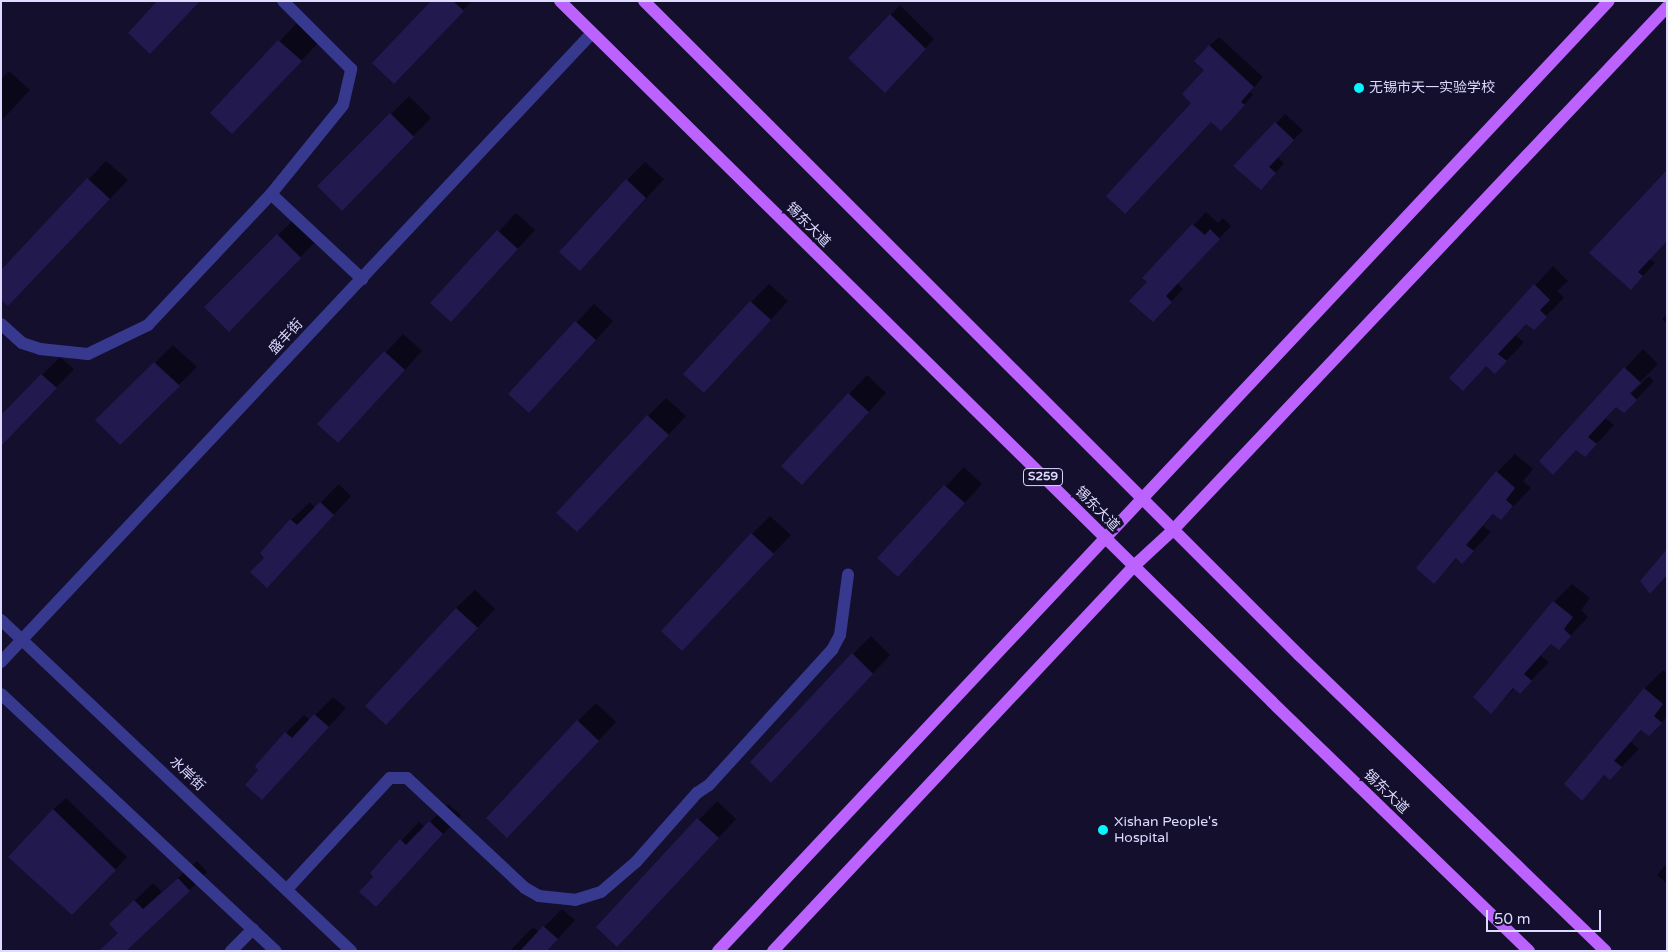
<!DOCTYPE html>
<meta charset="utf-8">
<style>
body{margin:0}
#map{position:relative;width:1668px;height:952px;overflow:hidden;background:#130f2d;font-family:"Varela Round","Noto Sans SC",sans-serif}
div>[style]{position:absolute}
.shadow>*{inset:0;background:#0007}
.building>*{inset:0;background:#221a4f}
.minor>*{height:12px;margin:-6px;padding:0 6px;transform-origin:6px;border-radius:6px;background:#37398f}
.major>*{height:12px;margin:-6px;padding:0 6px;transform-origin:6px;border-radius:6px;background:#bb62ff}
.dots>*{width:14px;height:14px;translate:-50% -50%;box-sizing:border-box;border:2px solid #130f2d;border-radius:50%}
span{translate:-50% -50%;white-space:nowrap;text-align:center;line-height:1.15;-webkit-text-stroke:5px #130f2d;paint-order:stroke}
.shield-label span{padding:1px 4px;background:#130f2d;border:1px solid;border-radius:4px;-webkit-text-stroke-width:0}
.shield-label{font-size:12px;color:#dddbff;font-weight:700}
.poi-label{font-size:14px;color:#dddbff}
.left{translate:0 -50%;text-align:left}
.street-label{font-size:14px;color:#dddbff}
.frame{position:absolute;inset:0;border:2px solid #dddbff;pointer-events:none}
.scale{position:absolute;left:1486px;top:910px;width:115px;height:22px;box-sizing:border-box;border:2px solid #dddbff;border-top:0;padding-left:6px;font-size:15px;line-height:18px;white-space:nowrap;color:#dddbff;-webkit-text-stroke:4px #130f2d;paint-order:stroke}
</style>
<div id="map">
<div class="shadow">
<i style="clip-path:polygon(432px 1px,472px 1px,412px 64px)"></i>
<i style="clip-path:polygon(900px 5px,934px 39px,894px 82px,850px 58px)"></i>
<i style="clip-path:polygon(297px 23px,319px 42px,250px 115px,212px 113px)"></i>
<i style="clip-path:polygon(1219px 37px,1263px 77px,1250px 92px,1253px 95px,1230px 120px,1193px 103px,1206px 70px,1209px 46px)"></i>
<i style="clip-path:polygon(9px 71px,30px 90px,1px 121px,1px 79px)"></i>
<i style="clip-path:polygon(409px 96px,431px 118px,360px 191px,319px 186px)"></i>
<i style="clip-path:polygon(1285px 114px,1303px 130px,1277px 157px,1284px 163px,1270px 179px,1235px 166px)"></i>
<i style="clip-path:polygon(106px 161px,128px 180px,26px 286px,1px 271px)"></i>
<i style="clip-path:polygon(645px 162px,664px 179px,580px 270px,627px 180px)"></i>
<i style="clip-path:polygon(1667px 172px,1649px 259px,1655px 263px,1631px 288px)"></i>
<i style="clip-path:polygon(1206px 212px,1218px 223px,1223px 218px,1231px 226px,1177px 283px,1183px 289px,1165px 308px,1144px 278px)"></i>
<i style="clip-path:polygon(516px 213px,535px 230px,469px 302px,432px 303px)"></i>
<i style="clip-path:polygon(296px 217px,318px 239px,247px 312px,206px 307px)"></i>
<i style="clip-path:polygon(1553px 266px,1568px 281px,1557px 291px,1564px 298px,1534px 328px,1526px 323px,1515px 335px,1524px 342px,1513px 354px,1495px 372px,1487px 365px,1450px 378px)"></i>
<i style="clip-path:polygon(769px 284px,788px 301px,722px 373px,751px 302px)"></i>
<i style="clip-path:polygon(594px 304px,613px 321px,547px 393px,510px 394px)"></i>
<i style="clip-path:polygon(1667px 314px,1667px 324px,1662px 319px)"></i>
<i style="clip-path:polygon(403px 334px,422px 351px,356px 423px,319px 424px)"></i>
<i style="clip-path:polygon(173px 345px,197px 367px,120px 443px,97px 420px)"></i>
<i style="clip-path:polygon(1643px 349px,1658px 364px,1630px 392px,1631px 394px,1649px 376px,1654px 381px,1624px 412px,1617px 406px,1605px 418px,1614px 425px,1603px 437px,1585px 455px,1577px 448px,1540px 461px)"></i>
<i style="clip-path:polygon(60px 357px,74px 369px,14px 432px,42px 375px)"></i>
<i style="clip-path:polygon(867px 375px,886px 393px,820px 465px,783px 466px)"></i>
<i style="clip-path:polygon(666px 398px,686px 416px,595px 513px,648px 416px)"></i>
<i style="clip-path:polygon(1515px 454px,1533px 469px,1523px 481px,1531px 488px,1501px 519px,1494px 514px,1483px 526px,1491px 532px,1462px 562px,1457px 558px,1434px 583px,1497px 472px)"></i>
<i style="clip-path:polygon(964px 467px,982px 484px,898px 575px,879px 558px)"></i>
<i style="clip-path:polygon(339px 484px,351px 496px,285px 568px,265px 558px,262px 553px,291px 520px,310px 502px,315px 508px)"></i>
<i style="clip-path:polygon(770px 516px,791px 535px,700px 631px,752px 534px)"></i>
<i style="clip-path:polygon(1572px 584px,1590px 598px,1581px 610px,1588px 617px,1559px 648px,1552px 643px,1541px 656px,1549px 662px,1520px 692px,1515px 688px,1491px 712px,1475px 697px,1554px 602px)"></i>
<i style="clip-path:polygon(475px 590px,495px 609px,404px 706px,456px 608px)"></i>
<i style="clip-path:polygon(871px 636px,890px 655px,789px 763px,853px 654px)"></i>
<i style="clip-path:polygon(1663px 670px,1667px 673px,1667px 717px,1649px 735px,1642px 730px,1631px 742px,1639px 749px,1610px 779px,1605px 774px,1582px 799px,1566px 784px,1645px 688px)"></i>
<i style="clip-path:polygon(333px 697px,346px 708px,280px 780px,260px 770px,257px 766px,286px 733px,304px 715px,310px 720px)"></i>
<i style="clip-path:polygon(596px 703px,616px 722px,525px 818px,578px 721px)"></i>
<i style="clip-path:polygon(66px 798px,127px 857px,85px 901px,53px 810px)"></i>
<i style="clip-path:polygon(717px 801px,736px 819px,635px 927px,598px 927px)"></i>
<i style="clip-path:polygon(448px 804px,461px 815px,376px 906px,375px 877px,371px 873px,419px 822px,425px 827px)"></i>
<i style="clip-path:polygon(197px 861px,207px 872px,189px 891px,119px 932px,129px 906px,153px 883px,162px 892px)"></i>
<i style="clip-path:polygon(1667px 863px,1667px 884px,1657px 875px)"></i>
<i style="clip-path:polygon(562px 909px,575px 920px,547px 951px,510px 951px,533px 927px,539px 932px)"></i>
</div>
<div class="building">
<i style="clip-path:polygon(157px 1px,200px 1px,150px 54px,128px 33px)"></i>
<i style="clip-path:polygon(431px 1px,453px 1px,464px 11px,394px 84px,372px 63px)"></i>
<i style="clip-path:polygon(890px 14px,926px 49px,885px 93px,848px 58px)"></i>
<i style="clip-path:polygon(278px 40px,302px 61px,232px 134px,210px 113px)"></i>
<i style="clip-path:polygon(1209px 45px,1254px 87px,1241px 102px,1245px 105px,1221px 131px,1211px 122px,1125px 214px,1106px 196px,1191px 103px,1182px 94px,1204px 70px,1194px 61px)"></i>
<i style="clip-path:polygon(390px 113px,414px 137px,342px 211px,317px 186px)"></i>
<i style="clip-path:polygon(1275px 122px,1294px 140px,1269px 167px,1276px 173px,1261px 190px,1233px 166px)"></i>
<i style="clip-path:polygon(1667px 170px,1667px 241px,1638px 272px,1643px 276px,1631px 290px,1589px 253px)"></i>
<i style="clip-path:polygon(87px 178px,110px 199px,8px 306px,1px 300px,1px 270px)"></i>
<i style="clip-path:polygon(626px 179px,646px 198px,580px 271px,559px 252px)"></i>
<i style="clip-path:polygon(1192px 224px,1205px 235px,1210px 229px,1220px 239px,1166px 296px,1172px 302px,1153px 322px,1129px 301px,1147px 282px,1142px 278px)"></i>
<i style="clip-path:polygon(497px 230px,518px 249px,451px 322px,430px 303px)"></i>
<i style="clip-path:polygon(277px 234px,301px 258px,229px 332px,204px 307px)"></i>
<i style="clip-path:polygon(1534px 284px,1550px 300px,1540px 310px,1547px 317px,1534px 330px,1526px 324px,1498px 354px,1507px 361px,1495px 374px,1486px 366px,1463px 391px,1449px 378px)"></i>
<i style="clip-path:polygon(750px 301px,771px 320px,704px 393px,683px 374px)"></i>
<i style="clip-path:polygon(575px 321px,596px 340px,529px 413px,508px 394px)"></i>
<i style="clip-path:polygon(384px 351px,405px 370px,338px 443px,317px 424px)"></i>
<i style="clip-path:polygon(154px 362px,180px 386px,120px 445px,95px 420px)"></i>
<i style="clip-path:polygon(1624px 367px,1641px 383px,1630px 393px,1637px 400px,1624px 413px,1616px 407px,1588px 437px,1597px 444px,1585px 457px,1576px 450px,1553px 475px,1539px 461px)"></i>
<i style="clip-path:polygon(41px 374px,57px 388px,1px 446px,1px 415px)"></i>
<i style="clip-path:polygon(848px 393px,869px 412px,802px 485px,781px 466px)"></i>
<i style="clip-path:polygon(647px 415px,669px 435px,577px 532px,556px 513px)"></i>
<i style="clip-path:polygon(1496px 471px,1515px 488px,1506px 500px,1513px 506px,1501px 520px,1493px 514px,1466px 545px,1474px 551px,1462px 564px,1456px 558px,1434px 584px,1416px 568px)"></i>
<i style="clip-path:polygon(944px 485px,965px 503px,898px 577px,877px 558px)"></i>
<i style="clip-path:polygon(320px 502px,334px 515px,267px 588px,250px 572px,264px 558px,260px 553px,290px 519px,297px 525px)"></i>
<i style="clip-path:polygon(751px 533px,774px 554px,682px 651px,661px 631px)"></i>
<i style="clip-path:polygon(1667px 549px,1667px 575px,1650px 594px,1640px 581px)"></i>
<i style="clip-path:polygon(1553px 601px,1573px 617px,1564px 629px,1571px 636px,1559px 650px,1551px 644px,1524px 674px,1532px 681px,1520px 694px,1513px 688px,1491px 714px,1473px 697px)"></i>
<i style="clip-path:polygon(456px 608px,478px 628px,386px 725px,365px 706px)"></i>
<i style="clip-path:polygon(852px 653px,873px 674px,771px 783px,750px 762px)"></i>
<i style="clip-path:polygon(1644px 688px,1663px 704px,1654px 716px,1662px 723px,1649px 736px,1641px 730px,1614px 761px,1622px 767px,1610px 780px,1604px 775px,1582px 801px,1564px 784px)"></i>
<i style="clip-path:polygon(314px 714px,329px 727px,262px 800px,245px 785px,258px 770px,255px 766px,285px 732px,292px 738px)"></i>
<i style="clip-path:polygon(577px 720px,599px 741px,507px 838px,486px 818px)"></i>
<i style="clip-path:polygon(53px 809px,116px 870px,72px 915px,8px 857px)"></i>
<i style="clip-path:polygon(697px 818px,719px 838px,617px 947px,596px 927px)"></i>
<i style="clip-path:polygon(429px 821px,443px 834px,376px 907px,359px 892px,373px 877px,370px 873px,400px 839px,406px 845px)"></i>
<i style="clip-path:polygon(178px 878px,190px 891px,126px 951px,99px 951px,118px 933px,109px 924px,134px 900px,143px 909px)"></i>
<i style="clip-path:polygon(543px 926px,558px 939px,547px 951px,520px 951px)"></i>
</div>
<div class="minor">
<i style="left:271px;top:194px;width:125px;rotate:43deg"></i>
<i style="left:1px;top:324px;width:28px;rotate:42deg"></i>
<i style="left:22px;top:343px;width:19px;rotate:18deg"></i>
<i style="left:40px;top:349px;width:48px;rotate:5.9deg"></i>
<i style="left:88px;top:354px;width:67px;rotate:-25.8deg"></i>
<i style="left:148px;top:325px;width:180px;rotate:-46.8deg"></i>
<i style="left:271px;top:194px;width:114px;rotate:-51deg"></i>
<i style="left:343px;top:105px;width:37px;rotate:-77deg"></i>
<i style="left:351px;top:69px;width:96px;rotate:-135deg"></i>
<i style="left:1px;top:620px;width:482px;rotate:43.4deg"></i>
<i style="left:1px;top:662px;width:863px;rotate:-46.78deg"></i>
<i style="left:1px;top:694px;width:376px;rotate:43.1deg"></i>
<i style="left:288px;top:891px;width:4px;rotate:-76deg"></i>
<i style="left:289px;top:887px;width:149px;rotate:-47.2deg"></i>
<i style="left:390px;top:778px;width:17px"></i>
<i style="left:407px;top:778px;width:161px;rotate:43deg"></i>
<i style="left:525px;top:888px;width:16px;rotate:30deg"></i>
<i style="left:539px;top:896px;width:36px;rotate:6deg"></i>
<i style="left:575px;top:900px;width:27px;rotate:-17deg"></i>
<i style="left:601px;top:892px;width:46px;rotate:-40.6deg"></i>
<i style="left:636px;top:862px;width:92px;rotate:-48.5deg"></i>
<i style="left:697px;top:793px;width:14px;rotate:-34deg"></i>
<i style="left:709px;top:785px;width:183px;rotate:-47.7deg"></i>
<i style="left:832px;top:650px;width:17px;rotate:-62deg"></i>
<i style="left:840px;top:635px;width:61px;rotate:-82.4deg"></i>
<i style="left:231px;top:951px;width:31px;rotate:-45deg"></i>
</div>
<div class="major">
<i style="left:560px;top:1px;width:999px;rotate:44.55deg"></i>
<i style="left:1272px;top:702px;width:358px;rotate:44.1deg"></i>
<i style="left:644px;top:1px;width:926px;rotate:44.96deg"></i>
<i style="left:1299px;top:655px;width:426px;rotate:44deg"></i>
<i style="left:718px;top:951px;width:1302px;rotate:-46.84deg"></i>
<i style="left:773px;top:951px;width:528px;rotate:-46.84deg"></i>
<i style="left:1134px;top:566px;width:53px;rotate:-42.7deg"></i>
<i style="left:1173px;top:530px;width:719px;rotate:-46.63deg"></i>
</div>
<div class="dots">
<i style="left:1359px;top:88px;background:#07f5ff"></i>
<i style="left:1103px;top:830px;background:#07f5ff"></i>
</div>
<div class="shield-label">
<span style="left:1043px;top:477px">S259</span>
</div>
<div class="poi-label">
<span class="left" style="left:1369px;top:88px">无锡市天一实验学校</span>
<span class="left" style="left:1114px;top:830px">Xishan People's<br>Hospital</span>
</div>
<div class="street-label">
<span style="left:808px;top:225px;rotate:45deg">锡东大道</span>
<span style="left:286px;top:337px;rotate:-47deg">盛丰街</span>
<span style="left:1097px;top:509px;rotate:45deg">锡东大道</span>
<span style="left:187px;top:774px;rotate:43deg">水岸街</span>
<span style="left:1386px;top:792px;rotate:44deg">锡东大道</span>
</div>
<div class="frame"></div>
<div class="scale">50 m</div>
</div>
